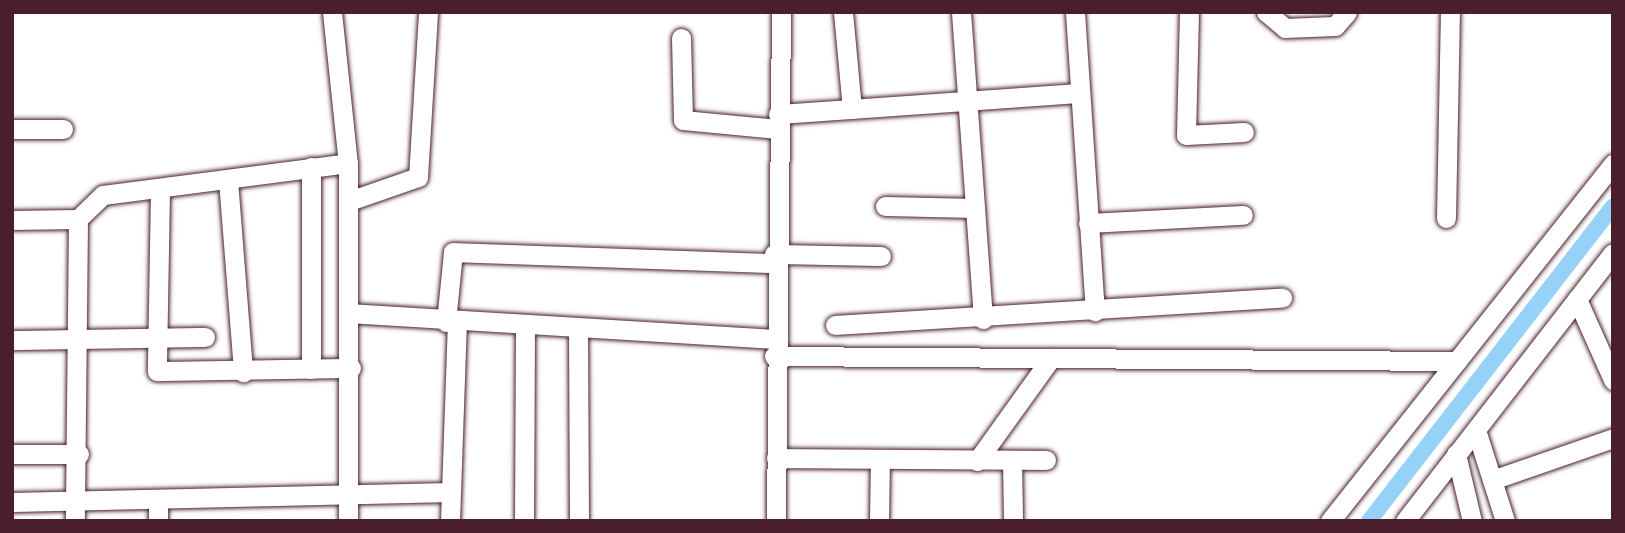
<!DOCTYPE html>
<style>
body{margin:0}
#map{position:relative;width:1625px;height:533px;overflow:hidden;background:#fff;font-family:Kalam,sans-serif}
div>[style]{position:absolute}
.canal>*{height:16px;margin:-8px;padding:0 8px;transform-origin:8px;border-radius:8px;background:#96d2f7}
.roads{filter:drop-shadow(0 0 2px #4a1f2b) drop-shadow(0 0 2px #4a1f2b)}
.minor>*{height:19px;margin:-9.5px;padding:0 9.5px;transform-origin:9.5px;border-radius:9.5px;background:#fff}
span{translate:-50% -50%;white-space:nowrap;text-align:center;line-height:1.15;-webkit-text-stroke:5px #fff;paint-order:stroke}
.frame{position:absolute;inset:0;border:14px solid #4a1f2b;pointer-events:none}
</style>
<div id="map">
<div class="canal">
<i style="left:1369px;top:521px;width:398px;rotate:-52.2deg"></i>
</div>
<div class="roads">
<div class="minor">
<i style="left:332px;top:12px;width:152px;rotate:84deg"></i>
<i style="left:348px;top:163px;width:358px;rotate:90deg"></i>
<i style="left:843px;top:12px;width:97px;rotate:84.7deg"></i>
<i style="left:961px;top:12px;width:308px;rotate:85.9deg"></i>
<i style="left:1075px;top:12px;width:300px;rotate:86.2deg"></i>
<i style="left:1189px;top:12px;width:123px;rotate:91.4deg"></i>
<i style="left:1186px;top:135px;width:58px;rotate:-3deg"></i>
<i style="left:1266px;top:12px;width:25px;rotate:40deg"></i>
<i style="left:1285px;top:28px;width:50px;rotate:-2.3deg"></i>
<i style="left:1335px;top:26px;width:18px;rotate:-49deg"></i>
<i style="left:681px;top:38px;width:82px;rotate:88.6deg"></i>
<i style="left:683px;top:120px;width:95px;rotate:5.4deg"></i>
<i style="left:778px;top:114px;width:302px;rotate:-4deg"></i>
<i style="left:12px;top:129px;width:51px"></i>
<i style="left:228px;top:180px;width:193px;rotate:85.5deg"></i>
<i style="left:160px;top:191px;width:180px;rotate:91deg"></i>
<i style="left:157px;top:371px;width:194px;rotate:-0.9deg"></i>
<i style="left:349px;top:201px;width:73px;rotate:-19.2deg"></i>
<i style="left:418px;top:177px;width:165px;rotate:-86.5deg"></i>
<i style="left:885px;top:206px;width:90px;rotate:1.3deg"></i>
<i style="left:1446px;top:218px;width:206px;rotate:-88.9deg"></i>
<i style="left:78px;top:219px;width:35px;rotate:-44deg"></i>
<i style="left:103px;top:195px;width:247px;rotate:-7.4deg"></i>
<i style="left:12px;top:220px;width:66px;rotate:-0.9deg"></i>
<i style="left:78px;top:219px;width:302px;rotate:90.6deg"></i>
<i style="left:1088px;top:223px;width:155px;rotate:-3deg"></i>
<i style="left:774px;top:254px;width:107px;rotate:1.1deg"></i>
<i style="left:1577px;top:299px;width:89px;rotate:66deg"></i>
<i style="left:349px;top:313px;width:426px;rotate:3.5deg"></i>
<i style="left:446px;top:322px;width:70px;rotate:-84.3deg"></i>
<i style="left:453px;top:252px;width:321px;rotate:2deg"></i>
<i style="left:835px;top:325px;width:448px;rotate:-3.5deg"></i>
<i style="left:578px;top:329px;width:192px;rotate:89.7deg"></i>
<i style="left:12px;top:340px;width:193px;rotate:-0.9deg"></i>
<i style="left:774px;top:356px;width:683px;rotate:0.42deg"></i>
<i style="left:311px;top:369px;width:202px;rotate:-90deg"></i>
<i style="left:1476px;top:430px;width:96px;rotate:72.3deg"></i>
<i style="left:12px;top:454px;width:67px"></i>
<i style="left:1456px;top:454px;width:69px;rotate:76.6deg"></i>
<i style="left:776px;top:458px;width:270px;rotate:0.4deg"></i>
<i style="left:977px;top:461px;width:127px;rotate:-54.3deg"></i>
<i style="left:1012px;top:461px;width:60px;rotate:89deg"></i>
<i style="left:1492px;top:480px;width:128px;rotate:-19.1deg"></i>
<i style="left:12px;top:502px;width:439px;rotate:-1.3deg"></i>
<i style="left:158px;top:521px;width:22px;rotate:-90deg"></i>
<i style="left:450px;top:521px;width:197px;rotate:-88deg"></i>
<i style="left:524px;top:521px;width:193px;rotate:-89.7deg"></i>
<i style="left:776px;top:521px;width:509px;rotate:-89.44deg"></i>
<i style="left:879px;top:521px;width:61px;rotate:-89.1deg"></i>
<i style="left:1330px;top:521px;width:456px;rotate:-51.6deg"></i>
<i style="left:1405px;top:521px;width:339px;rotate:-52.2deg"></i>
</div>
</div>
<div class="frame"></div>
</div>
